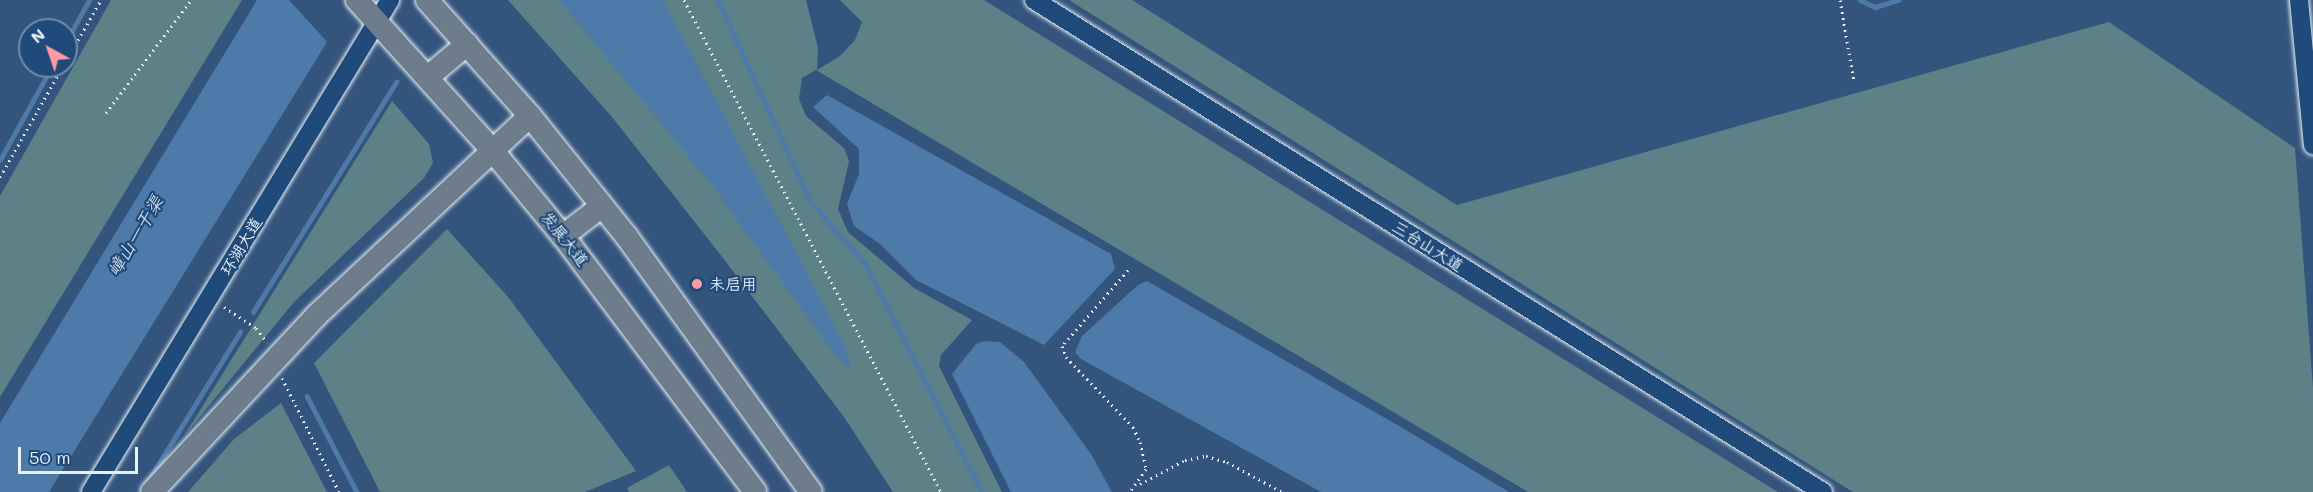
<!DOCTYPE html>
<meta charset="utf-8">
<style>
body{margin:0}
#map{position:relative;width:2313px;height:492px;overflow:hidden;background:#33547c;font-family:Mali,"LXGW WenKai TC",sans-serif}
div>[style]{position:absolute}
.green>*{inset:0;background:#5c8187}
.water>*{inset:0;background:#4d7aa9}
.pier>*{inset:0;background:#33547c}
.stream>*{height:4.5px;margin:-2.25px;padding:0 2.25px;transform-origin:2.25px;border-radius:2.25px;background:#4d7aa9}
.path>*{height:3px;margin-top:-1.5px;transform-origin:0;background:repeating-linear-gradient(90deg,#e8f1f8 0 1.5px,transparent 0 6px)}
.roads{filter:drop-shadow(0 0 2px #e8f1f8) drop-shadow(0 0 2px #e8f1f8)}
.minor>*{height:18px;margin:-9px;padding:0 9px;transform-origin:9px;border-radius:9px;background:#1f4a7a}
.major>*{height:22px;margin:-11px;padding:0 11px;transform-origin:11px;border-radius:11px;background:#6d7d8c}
.dots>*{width:16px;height:16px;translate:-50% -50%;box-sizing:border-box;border:3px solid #1f4a7a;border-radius:50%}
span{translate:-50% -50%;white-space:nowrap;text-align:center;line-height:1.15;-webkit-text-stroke:4.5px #1f4a7a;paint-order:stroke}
.street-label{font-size:16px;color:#e8f1f8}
.poi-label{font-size:16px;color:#e8f1f8}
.left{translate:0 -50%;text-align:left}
.water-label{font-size:18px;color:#d1dfec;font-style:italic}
.north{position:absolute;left:18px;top:18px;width:60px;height:60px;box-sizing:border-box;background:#1f4a7a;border:2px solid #6f8dac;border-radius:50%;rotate:320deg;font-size:16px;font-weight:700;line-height:24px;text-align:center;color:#e8f1f8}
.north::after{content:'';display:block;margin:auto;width:21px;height:27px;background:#ff9aa2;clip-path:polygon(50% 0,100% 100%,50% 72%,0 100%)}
.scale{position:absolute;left:18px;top:447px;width:120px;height:27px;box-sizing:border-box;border:3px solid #e8f1f8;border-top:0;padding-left:8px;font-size:18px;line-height:21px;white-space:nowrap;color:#e8f1f8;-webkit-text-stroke:4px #1f4a7a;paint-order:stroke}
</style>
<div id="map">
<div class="green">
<i style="clip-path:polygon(111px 0,242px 0,0 397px,0 196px)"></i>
<i style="clip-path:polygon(508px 0,806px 0,818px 48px,817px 70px,840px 56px,855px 40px,862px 22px,840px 0,984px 0,1778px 492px,1528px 492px,816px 70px,802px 78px,799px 99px,806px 116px,844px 148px,849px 161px,838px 209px,848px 232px,914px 288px,972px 320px,941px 355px,939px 366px,1002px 492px,893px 492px,844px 417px,723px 258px,612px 117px)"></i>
<i style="clip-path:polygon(1069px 0,1132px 0,1457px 205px,2109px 22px,2295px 148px,2313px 388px,2313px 492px,1853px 492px)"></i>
<i style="clip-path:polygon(392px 101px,429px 144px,433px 163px,424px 178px,294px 302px,184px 436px)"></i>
<i style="clip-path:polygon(447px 229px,509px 298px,636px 471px,585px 492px,380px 492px,314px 363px)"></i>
<i style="clip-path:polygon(281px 403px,327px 492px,188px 492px,234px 439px)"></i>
<i style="clip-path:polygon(669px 465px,687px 492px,629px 492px,627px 488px)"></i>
</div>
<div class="water">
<i style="clip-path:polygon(257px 0,353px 0,49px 492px,0 492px,0 423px)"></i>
<i style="clip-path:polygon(559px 0,663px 0,843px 342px,851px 369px,834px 353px,708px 180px)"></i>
<i style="clip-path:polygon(827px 95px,1111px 254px,1115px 269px,1044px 345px,916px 280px,880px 244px,854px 226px,847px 204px,859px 174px,859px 149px,813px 107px)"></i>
<i style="clip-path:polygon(1147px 281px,1406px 430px,1509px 492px,1321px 492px,1081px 359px,1075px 352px,1082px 336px,1138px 285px)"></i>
<i style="clip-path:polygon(985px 341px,1000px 342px,1024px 362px,1091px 454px,1112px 492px,1011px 492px,952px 374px,976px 344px)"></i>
</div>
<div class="pier">
<i style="clip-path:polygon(289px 0,356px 0,330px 45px)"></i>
</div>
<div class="stream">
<i style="left:718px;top:0;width:222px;rotate:65.3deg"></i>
<i style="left:811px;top:202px;width:81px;rotate:48.5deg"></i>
<i style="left:865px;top:263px;width:257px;rotate:62.9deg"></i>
<i style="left:1860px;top:0;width:17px;rotate:25deg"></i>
<i style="left:1875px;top:7px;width:24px;rotate:-17deg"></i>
<i style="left:66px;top:42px;width:48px;rotate:-61.3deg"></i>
<i style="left:0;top:160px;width:107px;rotate:-61deg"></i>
<i style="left:253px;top:312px;width:271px;rotate:-58.1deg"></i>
<i style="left:307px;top:396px;width:108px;rotate:62.5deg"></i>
<i style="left:148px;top:481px;width:175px;rotate:-58.3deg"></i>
</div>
<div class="path">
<i style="left:684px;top:0;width:555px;rotate:62.42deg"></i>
<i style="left:1840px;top:0;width:83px;rotate:80.3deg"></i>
<i style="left:66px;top:61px;width:70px;rotate:-60.2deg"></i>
<i style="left:106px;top:113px;width:141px;rotate:-53deg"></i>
<i style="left:0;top:177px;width:128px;rotate:-60.4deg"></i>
<i style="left:1128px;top:270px;width:101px;rotate:131deg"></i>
<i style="left:1062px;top:346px;width:12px;rotate:70deg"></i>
<i style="left:1066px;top:357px;width:97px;rotate:46.3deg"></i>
<i style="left:1133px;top:427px;width:17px;rotate:65deg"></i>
<i style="left:1140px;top:442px;width:28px;rotate:77deg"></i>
<i style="left:1146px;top:469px;width:28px;rotate:125deg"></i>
<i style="left:224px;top:307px;width:38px;rotate:33deg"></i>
<i style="left:256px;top:328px;width:18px;rotate:52deg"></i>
<i style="left:282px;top:378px;width:127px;rotate:63.4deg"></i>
<i style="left:1140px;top:484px;width:51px;rotate:-28.1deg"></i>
<i style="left:1185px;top:460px;width:21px;rotate:-11deg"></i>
<i style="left:1206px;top:456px;width:22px;rotate:16deg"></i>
<i style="left:1227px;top:462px;width:63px;rotate:28.6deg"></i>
</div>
<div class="roads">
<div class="minor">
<i style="left:1034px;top:0;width:930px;rotate:31.95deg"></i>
<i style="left:2299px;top:0;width:146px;rotate:84.5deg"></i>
<i style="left:91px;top:492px;width:576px;rotate:-58.71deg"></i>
</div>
<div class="major">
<i style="left:357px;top:0;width:202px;rotate:48deg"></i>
<i style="left:492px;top:150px;width:112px;rotate:50.5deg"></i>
<i style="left:563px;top:236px;width:320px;rotate:53.1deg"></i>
<i style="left:427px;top:0;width:155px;rotate:48.4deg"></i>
<i style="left:530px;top:116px;width:155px;rotate:51.3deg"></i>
<i style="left:627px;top:237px;width:314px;rotate:54.2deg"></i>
<i style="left:428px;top:77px;width:51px;rotate:-40.2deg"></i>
<i style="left:563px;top:236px;width:49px;rotate:-37.6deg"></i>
<i style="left:152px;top:492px;width:242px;rotate:-47deg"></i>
<i style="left:317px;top:315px;width:291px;rotate:-43.1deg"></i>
</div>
</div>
<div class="dots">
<i style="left:697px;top:284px;background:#ff9aa2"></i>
</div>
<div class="street-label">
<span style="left:565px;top:239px;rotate:51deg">发展大道</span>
<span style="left:241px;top:246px;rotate:-59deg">环湖大道</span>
<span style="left:1428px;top:246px;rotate:32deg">三台山大道</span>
</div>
<div class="poi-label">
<span class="left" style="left:709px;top:284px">未启用</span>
</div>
<div class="water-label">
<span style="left:135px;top:236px;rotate:-59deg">嶂山一干渠</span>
</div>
<div class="north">N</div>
<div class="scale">50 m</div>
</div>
